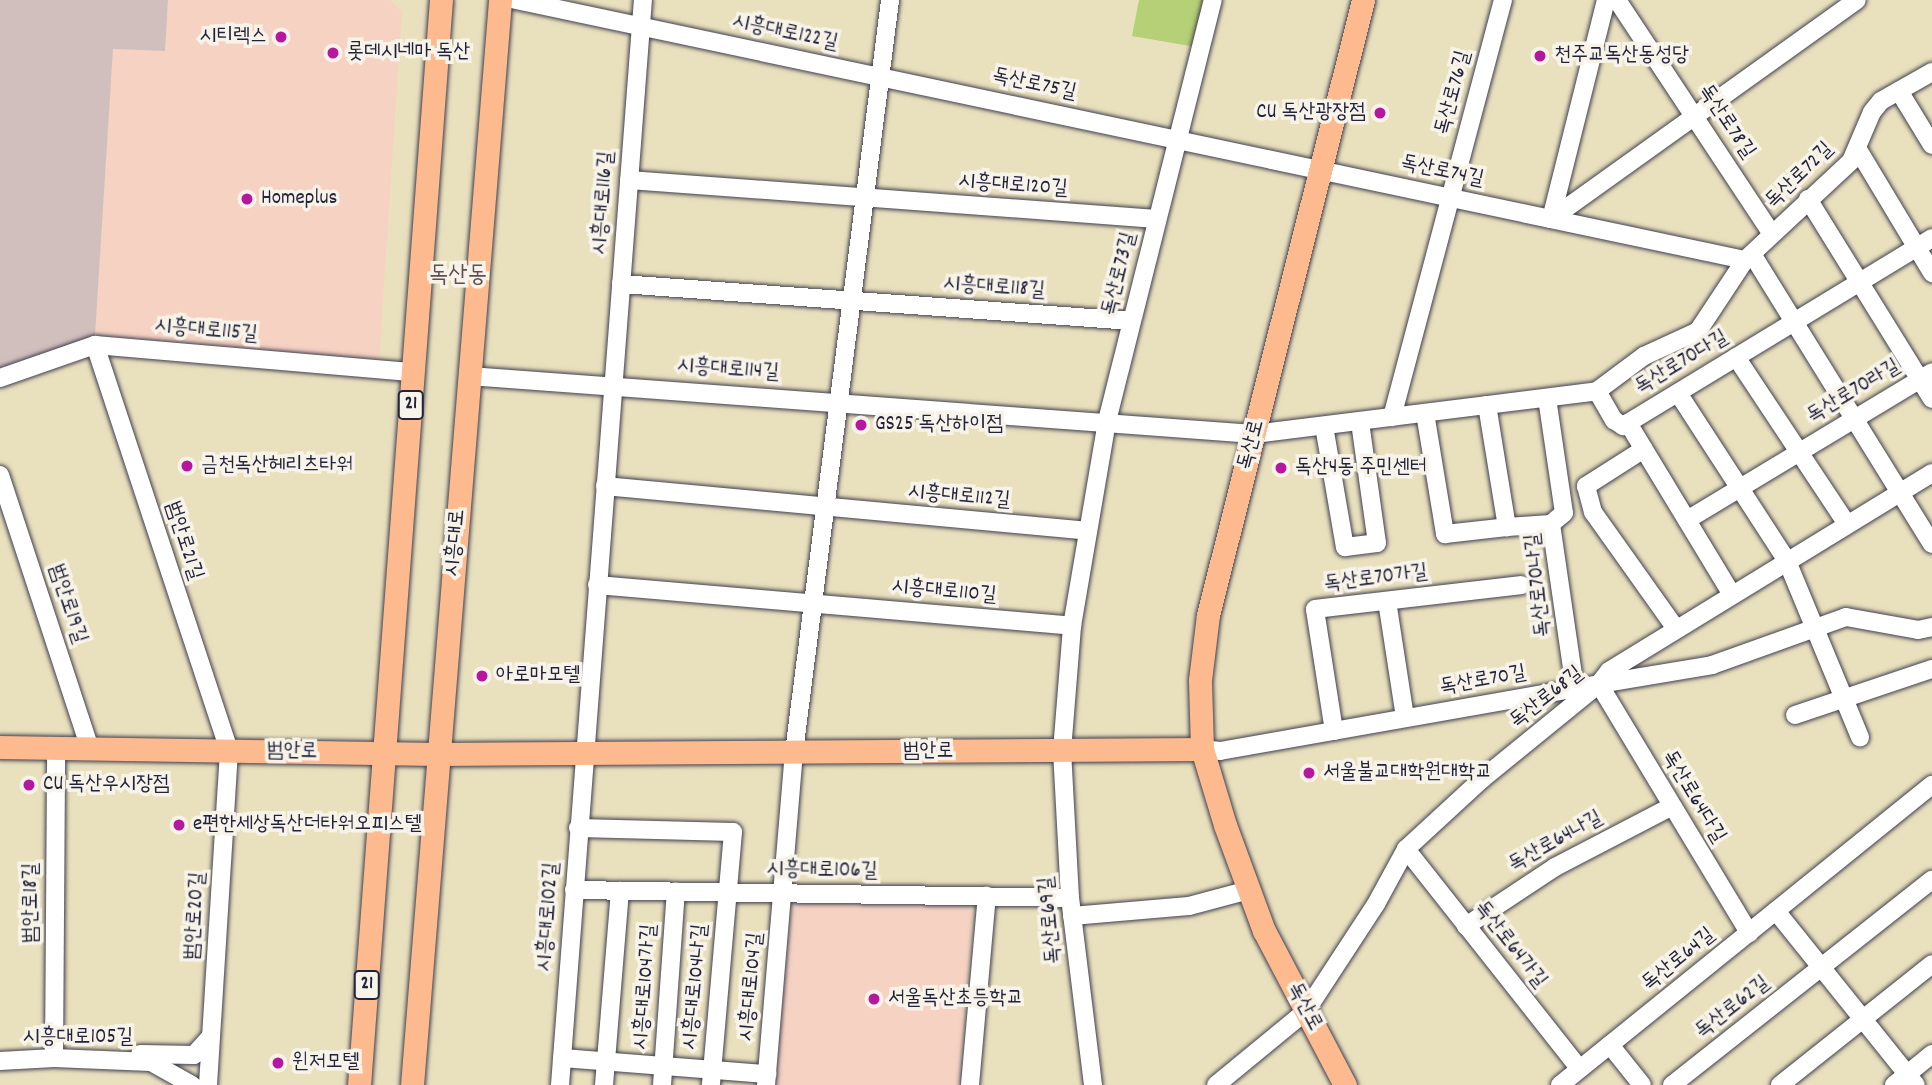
<!DOCTYPE html>
<meta charset="utf-8">
<style>
body{margin:0}
#map{position:relative;width:1932px;height:1085px;overflow:hidden;background:#e9e1be;font-family:Dekko,"Poor Story",sans-serif}
div>[style]{position:absolute}
.built>*{inset:0;background:#f6d2c3}
.industrial>*{inset:0;background:#d1bfbd}
.green>*{inset:0;background:#b5d076}
.roads{filter:drop-shadow(0 0 2px #403f4f) drop-shadow(0 0 2px #403f4f)}
.minor>*{height:18px;margin:-9px;padding:0 9px;transform-origin:9px;border-radius:9px;background:#fff}
.major>*{height:23px;margin:-11.5px;padding:0 11.5px;transform-origin:11.5px;border-radius:11.5px;background:#fcba8e}
.dots>*{width:19px;height:19px;translate:-50% -50%;box-sizing:border-box;border:4px solid #f7f3e8;border-radius:50%}
span{translate:-50% -50%;white-space:nowrap;text-align:center;line-height:1.15;-webkit-text-stroke:7px #f7f3e8;paint-order:stroke}
.shield-label span{padding:2px 5px;background:#f7f3e8;border:2px solid;border-radius:5px;-webkit-text-stroke-width:0}
.shield-label{font-size:19px;color:#22223b;font-weight:700}
.street-label{font-size:21px;color:#22223b}
.poi-label{font-size:21px;color:#22223b}
.right{translate:-100% -50%;text-align:right}
.left{translate:0 -50%;text-align:left}
.quarter-label{font-size:24px;color:#5f4f53}
</style>
<div id="map">
<div class="built">
<i style="clip-path:polygon(168px 0,390px 0,402px 11px,379px 363px,95px 336px,113px 49px,165px 51px)"></i>
<i style="clip-path:polygon(802px 898px,961px 902px,973px 912px,959px 1085px,774px 1085px,792px 906px)"></i>
</div>
<div class="industrial">
<i style="clip-path:polygon(0 0,168px 0,165px 51px,113px 49px,95px 336px,0 368px)"></i>
</div>
<div class="green">
<i style="clip-path:polygon(1139px 0,1207px 0,1196px 47px,1132px 36px)"></i>
</div>
<div class="roads">
<div class="minor">
<i style="left:516px;top:0;width:1256px;rotate:11.95deg"></i>
<i style="left:1617px;top:0;width:281px;rotate:56.5deg"></i>
<i style="left:1899px;top:91px;width:63px;rotate:58.6deg"></i>
<i style="left:1857px;top:148px;width:146px;rotate:59deg"></i>
<i style="left:629px;top:180px;width:529px;rotate:4.22deg"></i>
<i style="left:1808px;top:199px;width:235px;rotate:58.2deg"></i>
<i style="left:1551px;top:219px;width:376px;rotate:-35.6deg"></i>
<i style="left:1551px;top:219px;width:226px;rotate:-75.9deg"></i>
<i style="left:1752px;top:254px;width:341px;rotate:58.2deg"></i>
<i style="left:621px;top:284px;width:512px;rotate:4.14deg"></i>
<i style="left:95px;top:345px;width:428px;rotate:71.7deg"></i>
<i style="left:229px;top:751px;width:335px;rotate:93.6deg"></i>
<i style="left:1736px;top:357px;width:201px;rotate:56.4deg"></i>
<i style="left:469px;top:376px;width:787px;rotate:4.23deg"></i>
<i style="left:1254px;top:434px;width:346px;rotate:-7.1deg"></i>
<i style="left:1597px;top:391px;width:59px;rotate:-36.7deg"></i>
<i style="left:1644px;top:356px;width:60px;rotate:-24.8deg"></i>
<i style="left:1698px;top:331px;width:85px;rotate:-56.5deg"></i>
<i style="left:1745px;top:260px;width:145px;rotate:-43deg"></i>
<i style="left:1851px;top:161px;width:53px;rotate:-66.8deg"></i>
<i style="left:1872px;top:112px;width:14px;rotate:-51deg"></i>
<i style="left:1881px;top:101px;width:59px;rotate:-29.6deg"></i>
<i style="left:0;top:378px;width:101px;rotate:-19.2deg"></i>
<i style="left:95px;top:345px;width:319px;rotate:4.9deg"></i>
<i style="left:1597px;top:391px;width:34px;rotate:60deg"></i>
<i style="left:1614px;top:420px;width:11px;rotate:34deg"></i>
<i style="left:1623px;top:426px;width:362px;rotate:-31.3deg"></i>
<i style="left:1678px;top:393px;width:200px;rotate:57deg"></i>
<i style="left:1787px;top:561px;width:191px;rotate:67.5deg"></i>
<i style="left:1547px;top:398px;width:116px;rotate:81.6deg"></i>
<i style="left:1564px;top:513px;width:17px;rotate:140deg"></i>
<i style="left:1551px;top:524px;width:166px;rotate:81.7deg"></i>
<i style="left:1487px;top:405px;width:124px;rotate:80.7deg"></i>
<i style="left:1507px;top:527px;width:44px;rotate:-3.9deg"></i>
<i style="left:1425px;top:413px;width:123px;rotate:80.6deg"></i>
<i style="left:1445px;top:534px;width:62px;rotate:-6.4deg"></i>
<i style="left:1392px;top:417px;width:432px;rotate:-75.1deg"></i>
<i style="left:1628px;top:423px;width:201px;rotate:58.8deg"></i>
<i style="left:1324px;top:426px;width:123px;rotate:80.2deg"></i>
<i style="left:1345px;top:547px;width:32px;rotate:-7deg"></i>
<i style="left:1377px;top:543px;width:122px;rotate:-98deg"></i>
<i style="left:1644px;top:449px;width:69px;rotate:147.5deg"></i>
<i style="left:1586px;top:486px;width:27px;rotate:75deg"></i>
<i style="left:1593px;top:512px;width:143px;rotate:54.6deg"></i>
<i style="left:0;top:475px;width:287px;rotate:71.8deg"></i>
<i style="left:605px;top:486px;width:485px;rotate:5.3deg"></i>
<i style="left:1687px;top:520px;width:286px;rotate:-31.1deg"></i>
<i style="left:597px;top:585px;width:477px;rotate:4.9deg"></i>
<i style="left:1387px;top:601px;width:117px;rotate:81.2deg"></i>
<i style="left:1599px;top:684px;width:291px;rotate:58.9deg"></i>
<i style="left:1795px;top:715px;width:145px;rotate:-18.6deg"></i>
<i style="left:1334px;top:731px;width:123px;rotate:-98.9deg"></i>
<i style="left:1315px;top:609px;width:208px;rotate:-6.6deg"></i>
<i style="left:1202px;top:749px;width:18px;rotate:6deg"></i>
<i style="left:1220px;top:751px;width:385px;rotate:-10deg"></i>
<i style="left:1599px;top:684px;width:16px;rotate:-52deg"></i>
<i style="left:1609px;top:671px;width:379px;rotate:-31.5deg"></i>
<i style="left:578px;top:828px;width:155px;rotate:1.5deg"></i>
<i style="left:733px;top:832px;width:254px;rotate:95deg"></i>
<i style="left:1406px;top:849px;width:280px;rotate:51.7deg"></i>
<i style="left:574px;top:890px;width:496px;rotate:0.9deg"></i>
<i style="left:1776px;top:911px;width:223px;rotate:51.2deg"></i>
<i style="left:1072px;top:916px;width:117px;rotate:-4.9deg"></i>
<i style="left:1189px;top:906px;width:62px;rotate:-14.9deg"></i>
<i style="left:1466px;top:926px;width:107px;rotate:-33.5deg"></i>
<i style="left:1555px;top:867px;width:132px;rotate:-27.5deg"></i>
<i style="left:1610px;top:1045px;width:51px;rotate:51.3deg"></i>
<i style="left:140px;top:1054px;width:54px;rotate:1.1deg"></i>
<i style="left:194px;top:1055px;width:25px;rotate:-48deg"></i>
<i style="left:54px;top:1058px;width:310px;rotate:-89.6deg"></i>
<i style="left:562px;top:1058px;width:206px;rotate:4.5deg"></i>
<i style="left:0;top:1061px;width:54px;rotate:-3.2deg"></i>
<i style="left:54px;top:1058px;width:97px;rotate:2.4deg"></i>
<i style="left:151px;top:1062px;width:47px;rotate:29.3deg"></i>
<i style="left:560px;top:1085px;width:1088px;rotate:-85.63deg"></i>
<i style="left:604px;top:1085px;width:195px;rotate:-85.3deg"></i>
<i style="left:662px;top:1085px;width:194px;rotate:-85.9deg"></i>
<i style="left:766px;top:1085px;width:334px;rotate:-85.2deg"></i>
<i style="left:794px;top:752px;width:758px;rotate:-82.72deg"></i>
<i style="left:970px;top:1085px;width:190px;rotate:-84.9deg"></i>
<i style="left:1093px;top:1085px;width:188px;rotate:-97deg"></i>
<i style="left:1070px;top:898px;width:147px;rotate:-93.1deg"></i>
<i style="left:1062px;top:751px;width:125px;rotate:-85.4deg"></i>
<i style="left:1072px;top:626px;width:208px;rotate:-80.3deg"></i>
<i style="left:1107px;top:421px;width:434px;rotate:-75.9deg"></i>
<i style="left:1216px;top:1085px;width:117px;rotate:-39.4deg"></i>
<i style="left:1306px;top:1011px;width:128px;rotate:-56.8deg"></i>
<i style="left:1376px;top:904px;width:63px;rotate:-61.4deg"></i>
<i style="left:1406px;top:849px;width:103px;rotate:-42.6deg"></i>
<i style="left:1482px;top:779px;width:151px;rotate:-39.1deg"></i>
<i style="left:1599px;top:684px;width:115px;rotate:-9.5deg"></i>
<i style="left:1712px;top:665px;width:142px;rotate:-19.7deg"></i>
<i style="left:1846px;top:617px;width:73px;rotate:10.2deg"></i>
<i style="left:1918px;top:630px;width:14px;rotate:-12deg"></i>
<i style="left:1560px;top:1085px;width:478px;rotate:-38.9deg"></i>
<i style="left:1672px;top:1085px;width:331px;rotate:-38.3deg"></i>
<i style="left:1780px;top:1085px;width:194px;rotate:-38.5deg"></i>
<i style="left:1894px;top:1085px;width:49px;rotate:-39.2deg"></i>
</div>
<div class="major">
<i style="left:0;top:747px;width:438px;rotate:0.9deg"></i>
<i style="left:438px;top:754px;width:764px;rotate:-0.37deg"></i>
<i style="left:359px;top:1085px;width:1088px;rotate:-85.68deg"></i>
<i style="left:412px;top:1085px;width:1089px;rotate:-85.36deg"></i>
<i style="left:1345px;top:1085px;width:174px;rotate:-117.7deg"></i>
<i style="left:1264px;top:931px;width:113px;rotate:-110.2deg"></i>
<i style="left:1225px;top:825px;width:79px;rotate:-106.8deg"></i>
<i style="left:1202px;top:749px;width:69px;rotate:-91.7deg"></i>
<i style="left:1200px;top:680px;width:65px;rotate:-83deg"></i>
<i style="left:1208px;top:615px;width:634px;rotate:-75.85deg"></i>
</div>
</div>
<div class="dots">
<i style="left:281px;top:37px;background:#b5179e"></i>
<i style="left:333px;top:53px;background:#b5179e"></i>
<i style="left:1540px;top:56px;background:#b5179e"></i>
<i style="left:1380px;top:113px;background:#b5179e"></i>
<i style="left:247px;top:199px;background:#b5179e"></i>
<i style="left:861px;top:425px;background:#b5179e"></i>
<i style="left:187px;top:466px;background:#b5179e"></i>
<i style="left:1281px;top:468px;background:#b5179e"></i>
<i style="left:482px;top:676px;background:#b5179e"></i>
<i style="left:1309px;top:773px;background:#b5179e"></i>
<i style="left:29px;top:785px;background:#b5179e"></i>
<i style="left:179px;top:825px;background:#b5179e"></i>
<i style="left:874px;top:999px;background:#b5179e"></i>
<i style="left:278px;top:1063px;background:#b5179e"></i>
</div>
<div class="shield-label">
<span style="left:411px;top:405px">21</span>
<span style="left:367px;top:985px">21</span>
</div>
<div class="street-label">
<span style="left:785px;top:33px;rotate:12deg">시흥대로122길</span>
<span style="left:1034px;top:85px;rotate:12deg">독산로75길</span>
<span style="left:1454px;top:93px;rotate:-75deg">독산로76길</span>
<span style="left:1726px;top:122px;rotate:56deg">독산로78길</span>
<span style="left:1442px;top:172px;rotate:12deg">독산로74길</span>
<span style="left:1800px;top:176px;rotate:-44deg">독산로72길</span>
<span style="left:1013px;top:186px;rotate:4deg">시흥대로120길</span>
<span style="left:604px;top:203px;rotate:-86deg">시흥대로116길</span>
<span style="left:1120px;top:274px;rotate:-76deg">독산로73길</span>
<span style="left:994px;top:288px;rotate:4deg">시흥대로118길</span>
<span style="left:206px;top:331px;rotate:5deg">시흥대로115길</span>
<span style="left:1682px;top:363px;rotate:-31deg">독산로70다길</span>
<span style="left:728px;top:370px;rotate:4deg">시흥대로114길</span>
<span style="left:1854px;top:392px;rotate:-31deg">독산로70라길</span>
<span style="left:1252px;top:445px;rotate:-75deg">독산로</span>
<span style="left:959px;top:497px;rotate:5deg">시흥대로112길</span>
<span style="left:183px;top:541px;rotate:72deg">범안로21길</span>
<span style="left:456px;top:543px;rotate:-85deg">시흥대로</span>
<span style="left:1376px;top:579px;rotate:-7deg">독산로70가길</span>
<span style="left:1539px;top:585px;rotate:-96deg">독산로70나길</span>
<span style="left:944px;top:592px;rotate:5deg">시흥대로110길</span>
<span style="left:67px;top:604px;rotate:72deg">범안로19길</span>
<span style="left:1483px;top:681px;rotate:-10deg">독산로70길</span>
<span style="left:1547px;top:698px;rotate:-38deg">독산로68길</span>
<span style="left:292px;top:752px;rotate:1deg">범안로</span>
<span style="left:928px;top:752px">범안로</span>
<span style="left:1693px;top:797px;rotate:59deg">독산로64다길</span>
<span style="left:1556px;top:842px;rotate:-29deg">독산로64나길</span>
<span style="left:822px;top:871px;rotate:1deg">시흥대로106길</span>
<span style="left:32px;top:903px;rotate:-90deg">범안로18길</span>
<span style="left:196px;top:916px;rotate:-86deg">범안로20길</span>
<span style="left:549px;top:917px;rotate:-86deg">시흥대로102길</span>
<span style="left:1051px;top:920px;rotate:-95deg">독산로69길</span>
<span style="left:1510px;top:945px;rotate:52deg">독산로64가길</span>
<span style="left:1679px;top:960px;rotate:-39deg">독산로64길</span>
<span style="left:646px;top:987px;rotate:-86deg">시흥대로104가길</span>
<span style="left:696px;top:987px;rotate:-85deg">시흥대로104나길</span>
<span style="left:752px;top:987px;rotate:-85deg">시흥대로104길</span>
<span style="left:1304px;top:1007px;rotate:62deg">독산로</span>
<span style="left:1733px;top:1008px;rotate:-38deg">독산로62길</span>
<span style="left:78px;top:1038px">시흥대로105길</span>
</div>
<div class="poi-label">
<span class="right" style="left:267px;top:37px">시티렉스</span>
<span class="left" style="left:347px;top:53px">롯데시네마 독산</span>
<span class="left" style="left:1554px;top:56px">천주교독산동성당</span>
<span class="right" style="left:1366px;top:113px">CU 독산광장점</span>
<span class="left" style="left:261px;top:199px">Homeplus</span>
<span class="left" style="left:875px;top:425px">GS25 독산하이점</span>
<span class="left" style="left:201px;top:466px">금천독산헤리츠타워</span>
<span class="left" style="left:1295px;top:468px">독산4동 주민센터</span>
<span class="left" style="left:496px;top:676px">아로마모텔</span>
<span class="left" style="left:1323px;top:773px">서울불교대학원대학교</span>
<span class="left" style="left:43px;top:785px">CU 독산우시장점</span>
<span class="left" style="left:193px;top:825px">e편한세상독산더타워오피스텔</span>
<span class="left" style="left:888px;top:999px">서울독산초등학교</span>
<span class="left" style="left:292px;top:1063px">윈저모텔</span>
</div>
<div class="quarter-label">
<span style="left:458px;top:277px">독산동</span>
</div>
</div>
